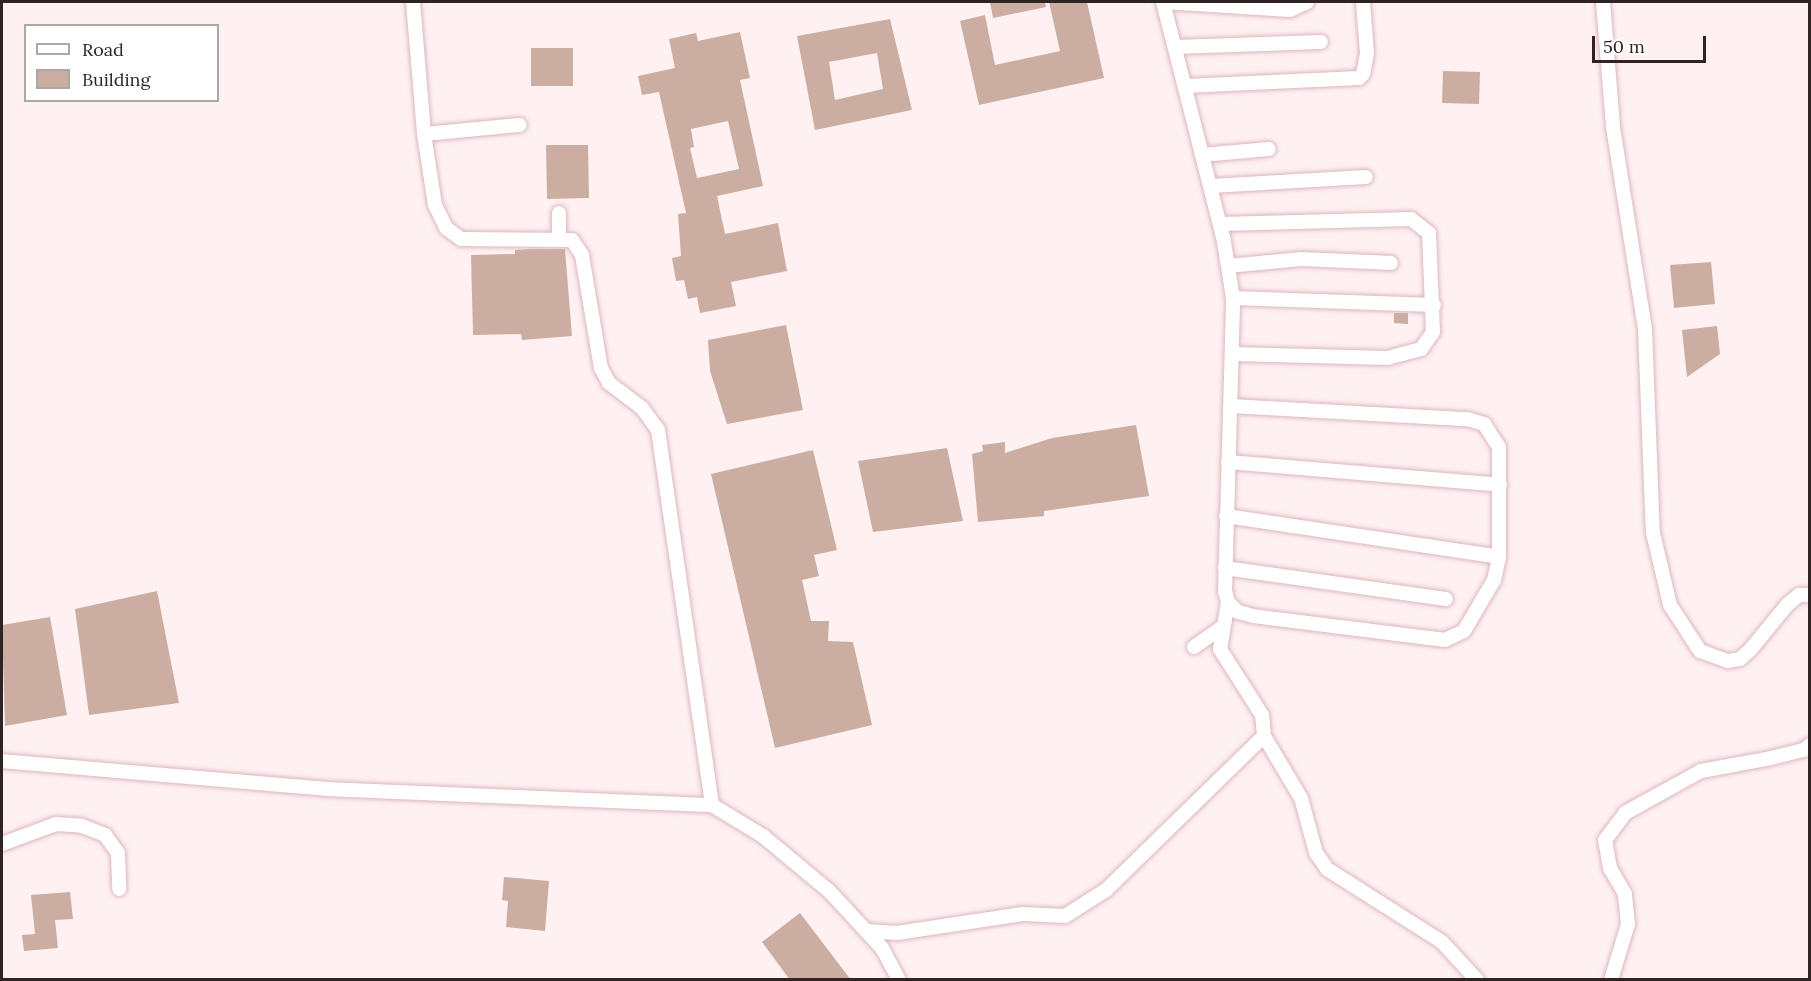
<!DOCTYPE html>
<style>
body{margin:0}
#map{position:relative;width:1811px;height:981px;overflow:hidden;background:#fff0f2;font-family:Lora,serif}
div>[style]{position:absolute}
.building>*{inset:0;background:#ccada1}
.roads{filter:drop-shadow(0 0 2px #dab8bd) drop-shadow(0 0 2px #dab8bd)}
.minor>*{height:14px;margin:-7px;padding:0 7px;transform-origin:7px;border-radius:7px;background:#fff}
span{translate:-50% -50%;white-space:nowrap;text-align:center;line-height:1.15;-webkit-text-stroke:6px #fff;paint-order:stroke}
.frame{position:absolute;inset:0;border:3px solid #302324;pointer-events:none}
.legend{position:absolute;left:24px;top:24px;width:195px;height:78px;box-sizing:border-box;background:#fff;border:2px solid #aca7a7;margin:0;padding:8px 10px;list-style:none;font-size:18px;color:#302324}
.legend li{display:flex;align-items:center;gap:12px;height:30px}
.legend b{width:30px;border:2px solid #aca7a7}
.scale{position:absolute;left:1592px;top:36px;width:114px;height:27px;box-sizing:border-box;border:3px solid #302324;border-top:0;padding-left:8px;font-size:18px;line-height:21px;white-space:nowrap;color:#302324;-webkit-text-stroke:4px #fff;paint-order:stroke}
</style>
<div id="map">
<div class="building">
<i style="clip-path:polygon(990px 2px,1045px 2px,1046px 7px,993px 18px)"></i>
<i style="clip-path:polygon(1049px 2px,1087px 2px,1104px 78px,979px 105px,960px 21px,985px 15px,995px 65px,1060px 51px)"></i>
<i style="clip-path:polygon(evenodd,890px 19px,912px 110px,815px 130px,797px 36px,890px 19px,877px 53px,883px 89px,835px 100px,829px 62px,877px 53px)"></i>
<i style="clip-path:polygon(evenodd,740px 32px,750px 78px,740px 80px,763px 186px,717px 196px,725px 234px,778px 223px,787px 271px,731px 282px,736px 306px,700px 313px,697px 297px,688px 299px,684px 280px,676px 281px,672px 258px,681px 256px,678px 214px,686px 213px,659px 92px,642px 95px,638px 76px,675px 68px,669px 39px,696px 33px,698px 41px,740px 32px,728px 121px,739px 169px,697px 178px,690px 148px,694px 147px,691px 129px,728px 121px)"></i>
<i style="clip-path:polygon(531px 48px,573px 48px,573px 86px,531px 86px)"></i>
<i style="clip-path:polygon(1443px 71px,1480px 72px,1479px 104px,1442px 103px)"></i>
<i style="clip-path:polygon(546px 145px,588px 145px,589px 198px,547px 199px)"></i>
<i style="clip-path:polygon(529px 249px,565px 249px,572px 336px,522px 340px,521px 334px,473px 335px,471px 255px,515px 254px,515px 250px)"></i>
<i style="clip-path:polygon(1711px 262px,1715px 304px,1674px 308px,1670px 265px)"></i>
<i style="clip-path:polygon(1394px 313px,1408px 313px,1408px 324px,1394px 323px)"></i>
<i style="clip-path:polygon(786px 325px,803px 410px,727px 424px,710px 371px,708px 340px)"></i>
<i style="clip-path:polygon(1717px 326px,1720px 354px,1687px 377px,1682px 330px)"></i>
<i style="clip-path:polygon(1136px 425px,1149px 496px,1044px 511px,1044px 516px,978px 522px,972px 454px,983px 451px,982px 445px,1005px 442px,1005px 453px,1052px 438px)"></i>
<i style="clip-path:polygon(947px 448px,963px 521px,873px 532px,858px 461px)"></i>
<i style="clip-path:polygon(813px 450px,837px 550px,814px 555px,819px 576px,802px 580px,811px 621px,829px 621px,828px 641px,853px 642px,872px 725px,775px 748px,711px 474px)"></i>
<i style="clip-path:polygon(157px 591px,179px 703px,89px 715px,75px 609px)"></i>
<i style="clip-path:polygon(50px 617px,67px 715px,5px 726px,2px 625px)"></i>
<i style="clip-path:polygon(504px 877px,549px 881px,545px 931px,506px 927px,508px 901px,502px 900px)"></i>
<i style="clip-path:polygon(70px 892px,73px 919px,55px 920px,58px 948px,24px 951px,22px 935px,35px 934px,31px 895px)"></i>
<i style="clip-path:polygon(800px 913px,851px 980px,790px 980px,762px 942px)"></i>
</div>
<div class="roads">
<div class="minor">
<i style="left:413px;top:2px;width:132px;rotate:85.2deg"></i>
<i style="left:424px;top:134px;width:72px;rotate:81.2deg"></i>
<i style="left:435px;top:205px;width:25px;rotate:64deg"></i>
<i style="left:446px;top:228px;width:19px;rotate:36deg"></i>
<i style="left:461px;top:239px;width:111px;rotate:0.5deg"></i>
<i style="left:572px;top:240px;width:18px;rotate:56deg"></i>
<i style="left:582px;top:255px;width:115px;rotate:80.5deg"></i>
<i style="left:601px;top:368px;width:17px;rotate:62deg"></i>
<i style="left:609px;top:383px;width:41px;rotate:37.1deg"></i>
<i style="left:642px;top:408px;width:27px;rotate:54deg"></i>
<i style="left:658px;top:430px;width:379px;rotate:81.8deg"></i>
<i style="left:1163px;top:2px;width:248px;rotate:75.7deg"></i>
<i style="left:1224px;top:242px;width:57px;rotate:80.9deg"></i>
<i style="left:1164px;top:2px;width:126px;rotate:3.6deg"></i>
<i style="left:1290px;top:10px;width:19px;rotate:-25deg"></i>
<i style="left:1603px;top:2px;width:125px;rotate:85.4deg"></i>
<i style="left:1613px;top:127px;width:205px;rotate:81deg"></i>
<i style="left:1645px;top:329px;width:204px;rotate:87.8deg"></i>
<i style="left:1653px;top:533px;width:74px;rotate:76.7deg"></i>
<i style="left:1670px;top:605px;width:55px;rotate:56.9deg"></i>
<i style="left:1700px;top:651px;width:30px;rotate:20deg"></i>
<i style="left:1728px;top:661px;width:12px;rotate:-9deg"></i>
<i style="left:1740px;top:659px;width:15px;rotate:-42deg"></i>
<i style="left:1751px;top:649px;width:58px;rotate:-50.6deg"></i>
<i style="left:1788px;top:604px;width:14px;rotate:-39deg"></i>
<i style="left:1799px;top:595px;width:11px"></i>
<i style="left:1175px;top:47px;width:146px;rotate:-2deg"></i>
<i style="left:1185px;top:86px;width:174px;rotate:-2.6deg"></i>
<i style="left:1359px;top:78px;width:6px;rotate:-45deg"></i>
<i style="left:1363px;top:74px;width:21px;rotate:-79deg"></i>
<i style="left:1367px;top:53px;width:51px;rotate:-94.5deg"></i>
<i style="left:424px;top:134px;width:96px;rotate:-5.4deg"></i>
<i style="left:1202px;top:155px;width:67px;rotate:-5.1deg"></i>
<i style="left:1211px;top:186px;width:155px;rotate:-3.3deg"></i>
<i style="left:559px;top:213px;width:26px;rotate:90deg"></i>
<i style="left:1220px;top:224px;width:191px;rotate:-1.5deg"></i>
<i style="left:1411px;top:219px;width:23px;rotate:38deg"></i>
<i style="left:1429px;top:233px;width:99px;rotate:87.7deg"></i>
<i style="left:1433px;top:332px;width:21px;rotate:125deg"></i>
<i style="left:1421px;top:349px;width:34px;rotate:165deg"></i>
<i style="left:1388px;top:358px;width:156px;rotate:-178.5deg"></i>
<i style="left:1228px;top:266px;width:74px;rotate:-5.4deg"></i>
<i style="left:1302px;top:259px;width:89px;rotate:2.6deg"></i>
<i style="left:1231px;top:406px;width:236px;rotate:3.2deg"></i>
<i style="left:1467px;top:419px;width:18px;rotate:16deg"></i>
<i style="left:1484px;top:424px;width:27px;rotate:57deg"></i>
<i style="left:1499px;top:447px;width:110px;rotate:90deg"></i>
<i style="left:1499px;top:557px;width:24px;rotate:102deg"></i>
<i style="left:1494px;top:580px;width:59px;rotate:120.5deg"></i>
<i style="left:1464px;top:631px;width:21px;rotate:155deg"></i>
<i style="left:1445px;top:640px;width:193px;rotate:-172.9deg"></i>
<i style="left:1253px;top:616px;width:16px;rotate:-165deg"></i>
<i style="left:1238px;top:612px;width:14px;rotate:-135deg"></i>
<i style="left:1228px;top:602px;width:11px;rotate:-105deg"></i>
<i style="left:1225px;top:591px;width:293px;rotate:-88.4deg"></i>
<i style="left:1233px;top:298px;width:201px;rotate:2deg"></i>
<i style="left:1228px;top:462px;width:273px;rotate:4.8deg"></i>
<i style="left:1226px;top:516px;width:276px;rotate:8.5deg"></i>
<i style="left:1225px;top:568px;width:223px;rotate:8deg"></i>
<i style="left:1194px;top:647px;width:33px;rotate:-35deg"></i>
<i style="left:1264px;top:736px;width:72px;rotate:59.2deg"></i>
<i style="left:1301px;top:798px;width:57px;rotate:74.7deg"></i>
<i style="left:1316px;top:853px;width:19px;rotate:55deg"></i>
<i style="left:1327px;top:869px;width:136px;rotate:32.4deg"></i>
<i style="left:1442px;top:942px;width:52px;rotate:47.4deg"></i>
<i style="left:2px;top:761px;width:326px;rotate:4.9deg"></i>
<i style="left:327px;top:789px;width:385px;rotate:2.4deg"></i>
<i style="left:712px;top:805px;width:60px;rotate:31.3deg"></i>
<i style="left:763px;top:836px;width:86px;rotate:39.8deg"></i>
<i style="left:829px;top:891px;width:78px;rotate:47.1deg"></i>
<i style="left:882px;top:948px;width:36px;rotate:62deg"></i>
<i style="left:2px;top:844px;width:58px;rotate:-20.3deg"></i>
<i style="left:56px;top:824px;width:26px;rotate:4deg"></i>
<i style="left:82px;top:826px;width:25px;rotate:21deg"></i>
<i style="left:105px;top:835px;width:22px;rotate:54deg"></i>
<i style="left:118px;top:853px;width:36px;rotate:88deg"></i>
<i style="left:867px;top:931px;width:30px;rotate:4deg"></i>
<i style="left:897px;top:933px;width:127px;rotate:-8.6deg"></i>
<i style="left:1023px;top:914px;width:42px;rotate:2.7deg"></i>
<i style="left:1065px;top:916px;width:49px;rotate:-32.4deg"></i>
<i style="left:1106px;top:890px;width:221px;rotate:-44.3deg"></i>
<i style="left:1264px;top:736px;width:21px;rotate:-95deg"></i>
<i style="left:1262px;top:715px;width:78px;rotate:-122.5deg"></i>
<i style="left:1220px;top:649px;width:48px;rotate:-80.3deg"></i>
<i style="left:1611px;top:980px;width:59px;rotate:-73.1deg"></i>
<i style="left:1628px;top:924px;width:30px;rotate:-96deg"></i>
<i style="left:1625px;top:894px;width:30px;rotate:-120deg"></i>
<i style="left:1610px;top:868px;width:28px;rotate:-100deg"></i>
<i style="left:1605px;top:840px;width:34px;rotate:-53deg"></i>
<i style="left:1625px;top:813px;width:87px;rotate:-28.9deg"></i>
<i style="left:1701px;top:771px;width:71px;rotate:-10.5deg"></i>
<i style="left:1771px;top:758px;width:34px;rotate:-14deg"></i>
<i style="left:1804px;top:750px;width:8px;rotate:-40deg"></i>
</div>
</div>
<div class="frame"></div>
<ul class="legend">
<li><b style="height:8px;background:#fff"></b>Road</li>
<li><b style="height:16px;background:#ccada1"></b>Building</li>
</ul>
<div class="scale">50 m</div>
</div>
